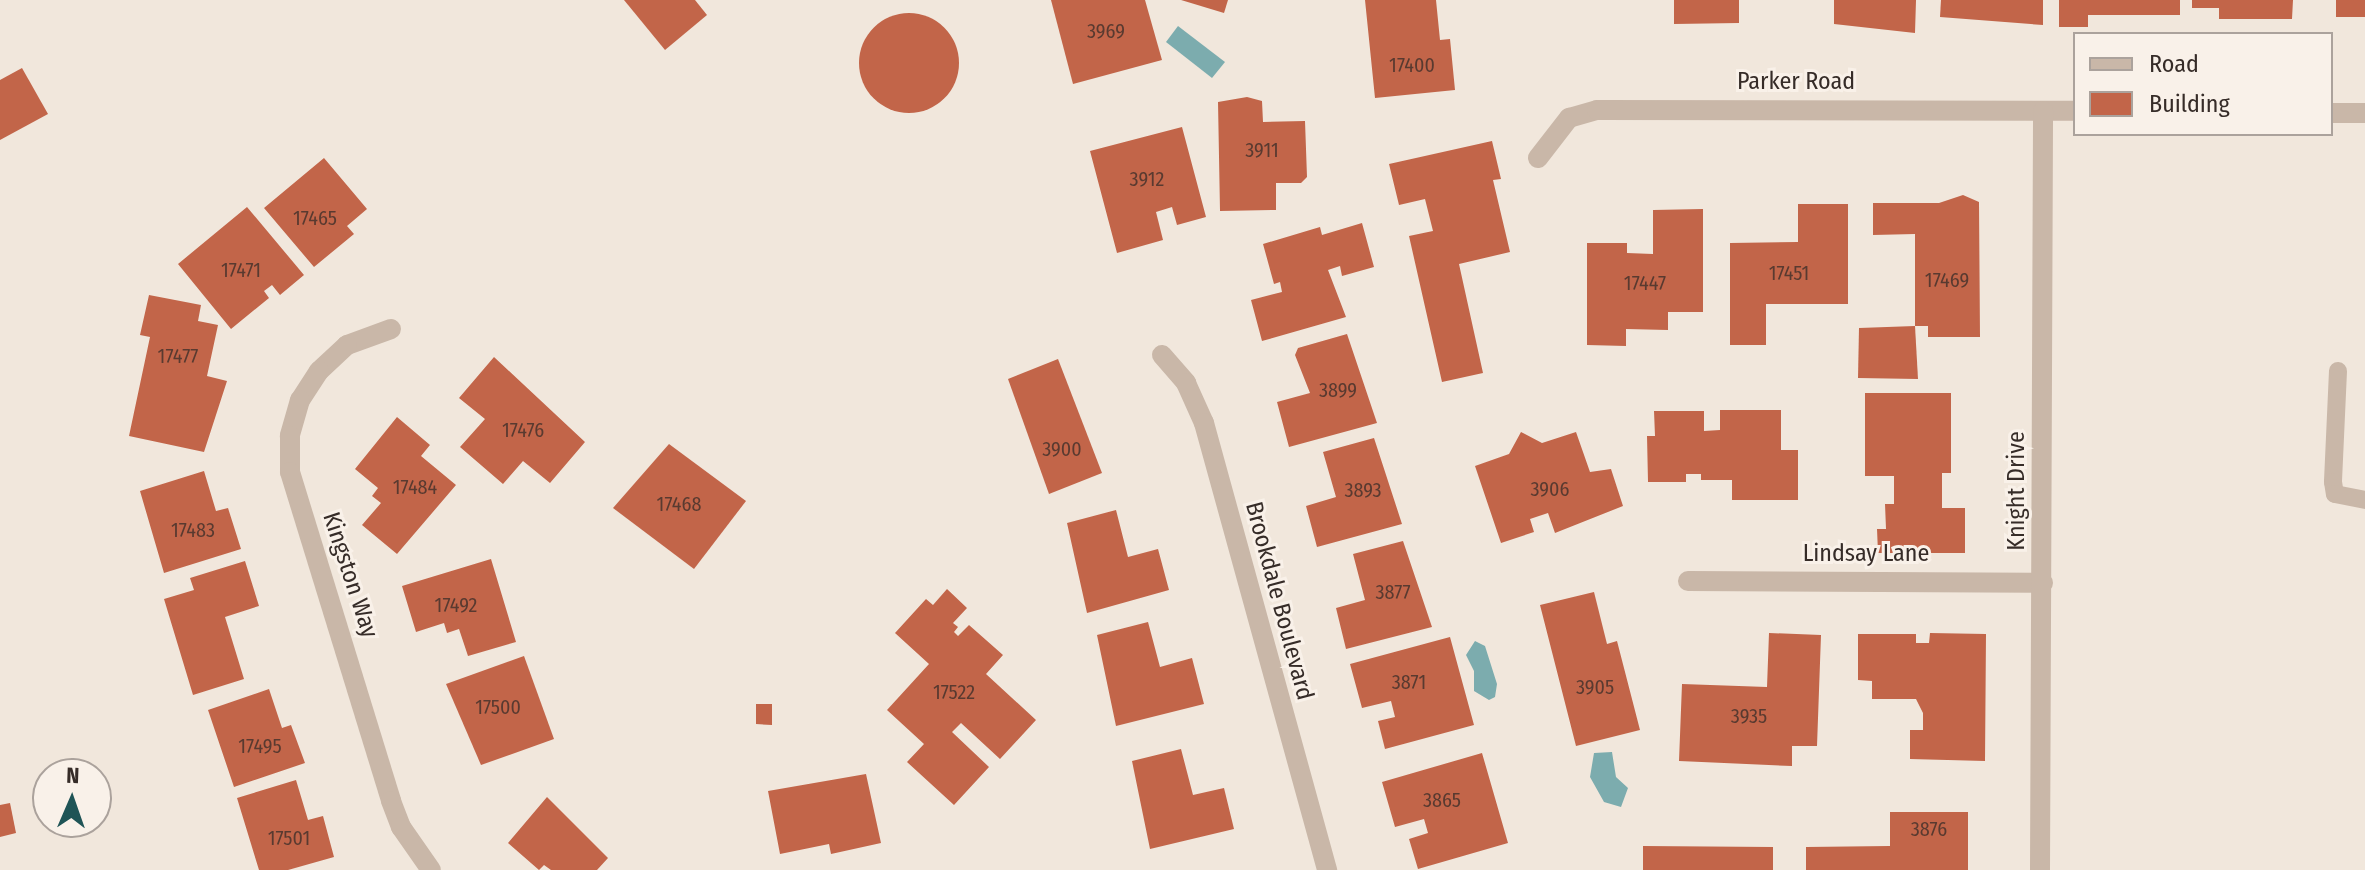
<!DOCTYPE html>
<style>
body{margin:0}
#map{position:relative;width:2365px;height:870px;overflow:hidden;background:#f1e7dc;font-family:"Fira Sans Condensed",sans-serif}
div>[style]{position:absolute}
.water>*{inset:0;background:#7cacae}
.building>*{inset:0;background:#c26549}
.round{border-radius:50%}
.lane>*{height:18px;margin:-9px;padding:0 9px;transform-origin:9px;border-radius:9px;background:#c9b7a8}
.street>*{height:20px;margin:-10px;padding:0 10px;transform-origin:10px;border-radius:10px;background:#c9b7a8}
span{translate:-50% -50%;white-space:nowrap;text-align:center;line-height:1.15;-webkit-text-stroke:6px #f9f1e9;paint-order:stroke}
.number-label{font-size:20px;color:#593a30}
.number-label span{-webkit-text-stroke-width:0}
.street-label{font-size:24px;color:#362c28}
.legend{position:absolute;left:2073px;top:32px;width:260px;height:104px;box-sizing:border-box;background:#f9f1e9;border:2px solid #aba29c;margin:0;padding:10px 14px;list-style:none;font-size:24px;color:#362c28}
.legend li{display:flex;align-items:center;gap:16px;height:40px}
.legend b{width:40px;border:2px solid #aba29c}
.north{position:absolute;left:32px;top:758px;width:80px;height:80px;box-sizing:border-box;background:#f9f1e9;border:2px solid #aba29c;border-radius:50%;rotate:2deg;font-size:22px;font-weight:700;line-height:32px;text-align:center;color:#362c28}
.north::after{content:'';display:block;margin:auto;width:28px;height:36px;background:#1f5456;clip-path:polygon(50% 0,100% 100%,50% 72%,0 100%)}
</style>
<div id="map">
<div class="water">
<i style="clip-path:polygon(1178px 26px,1225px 62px,1212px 78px,1166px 42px)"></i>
<i style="clip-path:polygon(1475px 641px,1485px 646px,1497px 684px,1495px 697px,1489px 700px,1474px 691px,1474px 671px,1466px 655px)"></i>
<i style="clip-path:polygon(1612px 752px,1616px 777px,1628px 788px,1621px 807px,1604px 802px,1590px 777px,1594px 753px)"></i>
</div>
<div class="building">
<i style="clip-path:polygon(624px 0,695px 0,707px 15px,665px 50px)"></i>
<i style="clip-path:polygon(1051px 0,1145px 0,1162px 60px,1073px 84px)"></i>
<i style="clip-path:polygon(1181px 0,1228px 0,1224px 13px)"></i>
<i style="clip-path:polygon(1365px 0,1436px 0,1440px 40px,1450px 39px,1455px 90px,1375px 98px)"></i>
<i style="clip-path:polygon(1674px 0,1739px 0,1739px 23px,1674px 24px)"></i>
<i style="clip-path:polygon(1834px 0,1916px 0,1915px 33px,1834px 24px)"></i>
<i style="clip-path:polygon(1941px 0,2043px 0,2043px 25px,1940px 17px)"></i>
<i style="clip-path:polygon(2059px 0,2180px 0,2180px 15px,2088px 15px,2088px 27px,2059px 27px)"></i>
<i style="clip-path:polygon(2192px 0,2293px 0,2292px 19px,2219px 19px,2219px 8px,2192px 8px)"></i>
<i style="clip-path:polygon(2336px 0,2365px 0,2365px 17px,2336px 17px)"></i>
<i class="round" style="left:859px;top:13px;width:100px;height:100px"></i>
<i style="clip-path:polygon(22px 68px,48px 114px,0 140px,0 80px)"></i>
<i style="clip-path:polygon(1247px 97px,1262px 101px,1263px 122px,1305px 121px,1307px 177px,1301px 183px,1276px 183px,1276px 210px,1220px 211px,1218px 102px)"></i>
<i style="clip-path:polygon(1182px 127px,1206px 217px,1177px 225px,1172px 207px,1156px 212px,1163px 240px,1117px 253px,1090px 151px)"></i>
<i style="clip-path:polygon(1492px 141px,1501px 179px,1493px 180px,1510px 252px,1459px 264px,1483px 373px,1442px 382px,1409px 236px,1433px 231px,1425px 199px,1399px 205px,1389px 164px)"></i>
<i style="clip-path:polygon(324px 158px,367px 209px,347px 226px,354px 234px,314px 267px,264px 208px)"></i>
<i style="clip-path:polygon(1963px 195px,1979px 202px,1980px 337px,1928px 337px,1928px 326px,1915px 326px,1915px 234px,1873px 235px,1873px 203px,1939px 203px)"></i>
<i style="clip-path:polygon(1798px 204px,1848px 204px,1848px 304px,1766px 304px,1766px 345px,1730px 345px,1730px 243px,1798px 242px)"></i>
<i style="clip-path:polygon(247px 207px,304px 275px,280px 295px,272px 285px,264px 291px,269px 298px,231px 329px,178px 264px)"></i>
<i style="clip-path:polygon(1703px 209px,1703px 312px,1668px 312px,1668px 330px,1626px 329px,1626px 346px,1587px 345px,1587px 243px,1627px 243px,1627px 253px,1653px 254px,1653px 210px)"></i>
<i style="clip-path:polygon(1362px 223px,1374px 267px,1342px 276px,1340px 266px,1328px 270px,1346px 317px,1262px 341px,1251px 300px,1282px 292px,1280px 282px,1274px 284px,1263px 244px,1320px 227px,1322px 235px)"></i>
<i style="clip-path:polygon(149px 295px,201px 305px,198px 321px,218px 325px,207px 376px,227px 381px,204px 452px,129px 436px,150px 337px,140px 335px)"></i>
<i style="clip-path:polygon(1915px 326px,1918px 379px,1858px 378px,1859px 328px)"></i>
<i style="clip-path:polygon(1347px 334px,1377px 423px,1289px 447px,1277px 402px,1310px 393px,1295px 355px,1298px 348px)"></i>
<i style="clip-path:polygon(494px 357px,585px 442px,550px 483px,523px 461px,503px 484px,460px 447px,485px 419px,459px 398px)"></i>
<i style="clip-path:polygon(1058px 359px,1102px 473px,1049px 494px,1008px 379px)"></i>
<i style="clip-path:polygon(1865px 393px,1951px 393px,1951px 473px,1942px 473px,1942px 508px,1965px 508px,1965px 553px,1878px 553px,1877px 529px,1886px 529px,1885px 504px,1894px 504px,1894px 476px,1865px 476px)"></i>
<i style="clip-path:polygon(1720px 410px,1781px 410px,1781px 450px,1798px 450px,1798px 500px,1732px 500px,1732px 480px,1701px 480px,1701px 474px,1686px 474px,1686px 482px,1648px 482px,1647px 436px,1655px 436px,1654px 411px,1704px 411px,1704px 431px,1720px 430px)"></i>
<i style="clip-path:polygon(397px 417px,430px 445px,421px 456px,456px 485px,397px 554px,362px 525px,381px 503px,372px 496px,378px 488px,355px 469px)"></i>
<i style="clip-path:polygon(1521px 432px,1542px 443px,1576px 432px,1590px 472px,1611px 469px,1623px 506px,1555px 533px,1548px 513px,1530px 519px,1534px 532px,1501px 543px,1475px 466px,1509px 454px)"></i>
<i style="clip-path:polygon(1374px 438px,1402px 524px,1317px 547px,1306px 506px,1336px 497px,1323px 452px)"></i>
<i style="clip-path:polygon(669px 444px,746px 501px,694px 569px,613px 508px)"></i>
<i style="clip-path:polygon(204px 471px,216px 511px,228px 508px,241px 549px,164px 573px,140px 491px)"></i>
<i style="clip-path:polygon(1116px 510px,1128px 557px,1158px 549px,1169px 590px,1087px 613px,1067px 523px)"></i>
<i style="clip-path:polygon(1403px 541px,1432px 627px,1346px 649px,1336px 608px,1365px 600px,1353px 554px)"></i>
<i style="clip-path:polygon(491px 559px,516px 642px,468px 656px,459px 629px,447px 633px,444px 623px,416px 632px,402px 586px)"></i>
<i style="clip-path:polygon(245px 561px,259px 606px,225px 617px,244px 679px,193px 695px,164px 599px,194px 590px,190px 578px)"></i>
<i style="clip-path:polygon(947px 589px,967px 608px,953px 623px,958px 627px,954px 632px,958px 636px,969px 625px,1003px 655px,986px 674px,1036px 720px,1000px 759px,961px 723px,952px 732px,989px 767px,954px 805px,907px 762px,924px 744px,887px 710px,929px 664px,895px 633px,926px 599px,933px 605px)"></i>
<i style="clip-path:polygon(1594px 592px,1607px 644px,1617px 641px,1640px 730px,1576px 746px,1540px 605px)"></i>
<i style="clip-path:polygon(1148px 622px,1160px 667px,1192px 658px,1204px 704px,1116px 726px,1097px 635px)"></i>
<i style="clip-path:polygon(1769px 633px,1821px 635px,1817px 746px,1792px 746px,1792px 766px,1679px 761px,1682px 684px,1767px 687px)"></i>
<i style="clip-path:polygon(1930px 633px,1986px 634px,1985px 761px,1910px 759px,1910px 730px,1923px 730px,1923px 713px,1916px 699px,1872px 699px,1872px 681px,1858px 680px,1858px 634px,1916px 634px,1916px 643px,1929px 643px)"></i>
<i style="clip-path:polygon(1450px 637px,1474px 725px,1385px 749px,1378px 721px,1395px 717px,1391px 701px,1362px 708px,1350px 664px)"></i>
<i style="clip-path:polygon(524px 656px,554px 739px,481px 765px,446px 684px)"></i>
<i style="clip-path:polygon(269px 689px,282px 728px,291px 725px,305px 763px,234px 787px,208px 710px)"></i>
<i style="clip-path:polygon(756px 704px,772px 704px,772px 725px,756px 724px)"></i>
<i style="clip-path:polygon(1181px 749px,1193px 795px,1224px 788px,1234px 829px,1150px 849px,1132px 761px)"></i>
<i style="clip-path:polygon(1482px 753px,1508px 843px,1418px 869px,1409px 839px,1428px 833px,1424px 819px,1395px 827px,1382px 782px)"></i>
<i style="clip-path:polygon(866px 774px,881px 843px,831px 854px,829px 844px,780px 854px,768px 791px)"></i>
<i style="clip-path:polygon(296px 780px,308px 820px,323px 816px,334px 857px,288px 870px,259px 870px,237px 798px)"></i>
<i style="clip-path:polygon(547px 797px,608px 858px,597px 870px,551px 870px,544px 865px,539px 870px,508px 843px)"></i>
<i style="clip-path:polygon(10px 803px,16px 833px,0 837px,0 805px)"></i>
<i style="clip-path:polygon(1890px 812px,1968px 812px,1968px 870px,1806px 870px,1806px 847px,1890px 846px)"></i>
<i style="clip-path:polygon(1643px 846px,1773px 847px,1773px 870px,1643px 870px)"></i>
</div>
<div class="lane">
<i style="left:2338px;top:371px;width:111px;rotate:92.6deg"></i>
<i style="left:2333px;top:482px;width:12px;rotate:81deg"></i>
<i style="left:2335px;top:494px;width:31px;rotate:11deg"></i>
</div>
<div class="street">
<i style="left:2331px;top:113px;width:34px"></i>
<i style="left:1538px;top:158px;width:51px;rotate:-52.2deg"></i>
<i style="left:1569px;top:118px;width:29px;rotate:-16deg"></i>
<i style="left:1597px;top:110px;width:478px;rotate:0.1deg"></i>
<i style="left:391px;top:329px;width:47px;rotate:160deg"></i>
<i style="left:347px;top:345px;width:38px;rotate:137deg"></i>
<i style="left:319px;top:371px;width:35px;rotate:123deg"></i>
<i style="left:300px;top:400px;width:37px;rotate:106deg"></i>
<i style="left:290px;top:436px;width:36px;rotate:90deg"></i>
<i style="left:290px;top:472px;width:344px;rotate:72.9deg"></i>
<i style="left:391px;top:801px;width:28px;rotate:69deg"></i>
<i style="left:401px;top:827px;width:52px;rotate:55.1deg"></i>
<i style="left:1162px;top:355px;width:37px;rotate:49deg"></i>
<i style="left:1186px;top:383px;width:44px;rotate:65.8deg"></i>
<i style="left:1204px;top:423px;width:464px;rotate:74.6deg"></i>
<i style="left:1688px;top:581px;width:355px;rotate:0.3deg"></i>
<i style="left:2040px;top:870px;width:759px;rotate:-89.77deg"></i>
</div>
<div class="number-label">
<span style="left:1106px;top:31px">3969</span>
<span style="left:1412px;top:65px">17400</span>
<span style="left:1262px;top:150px">3911</span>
<span style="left:1147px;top:179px">3912</span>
<span style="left:315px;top:218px">17465</span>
<span style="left:241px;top:270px">17471</span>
<span style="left:1789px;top:273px">17451</span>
<span style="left:1947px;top:280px">17469</span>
<span style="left:1645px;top:283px">17447</span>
<span style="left:178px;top:356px">17477</span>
<span style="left:1338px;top:390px">3899</span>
<span style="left:523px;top:430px">17476</span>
<span style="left:1062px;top:449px">3900</span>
<span style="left:415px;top:487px">17484</span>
<span style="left:1550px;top:489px">3906</span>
<span style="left:1363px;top:490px">3893</span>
<span style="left:679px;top:504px">17468</span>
<span style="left:193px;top:530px">17483</span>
<span style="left:1393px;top:592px">3877</span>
<span style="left:456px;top:605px">17492</span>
<span style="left:1409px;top:682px">3871</span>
<span style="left:1595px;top:687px">3905</span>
<span style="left:954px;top:692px">17522</span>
<span style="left:498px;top:707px">17500</span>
<span style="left:1749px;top:716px">3935</span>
<span style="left:260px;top:746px">17495</span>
<span style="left:1442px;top:800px">3865</span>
<span style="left:1929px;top:829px">3876</span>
<span style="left:289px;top:838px">17501</span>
</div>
<div class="street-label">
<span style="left:1796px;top:82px">Parker Road</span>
<span style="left:2017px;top:491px;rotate:-90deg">Knight Drive</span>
<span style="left:1866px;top:554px">Lindsay Lane</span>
<span style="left:350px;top:575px;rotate:72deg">Kingston Way</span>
<span style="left:1279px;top:601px;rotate:75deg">Brookdale Boulevard</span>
</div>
<ul class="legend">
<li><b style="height:10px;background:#c9b7a8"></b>Road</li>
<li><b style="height:22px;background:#c26549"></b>Building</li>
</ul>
<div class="north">N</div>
</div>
